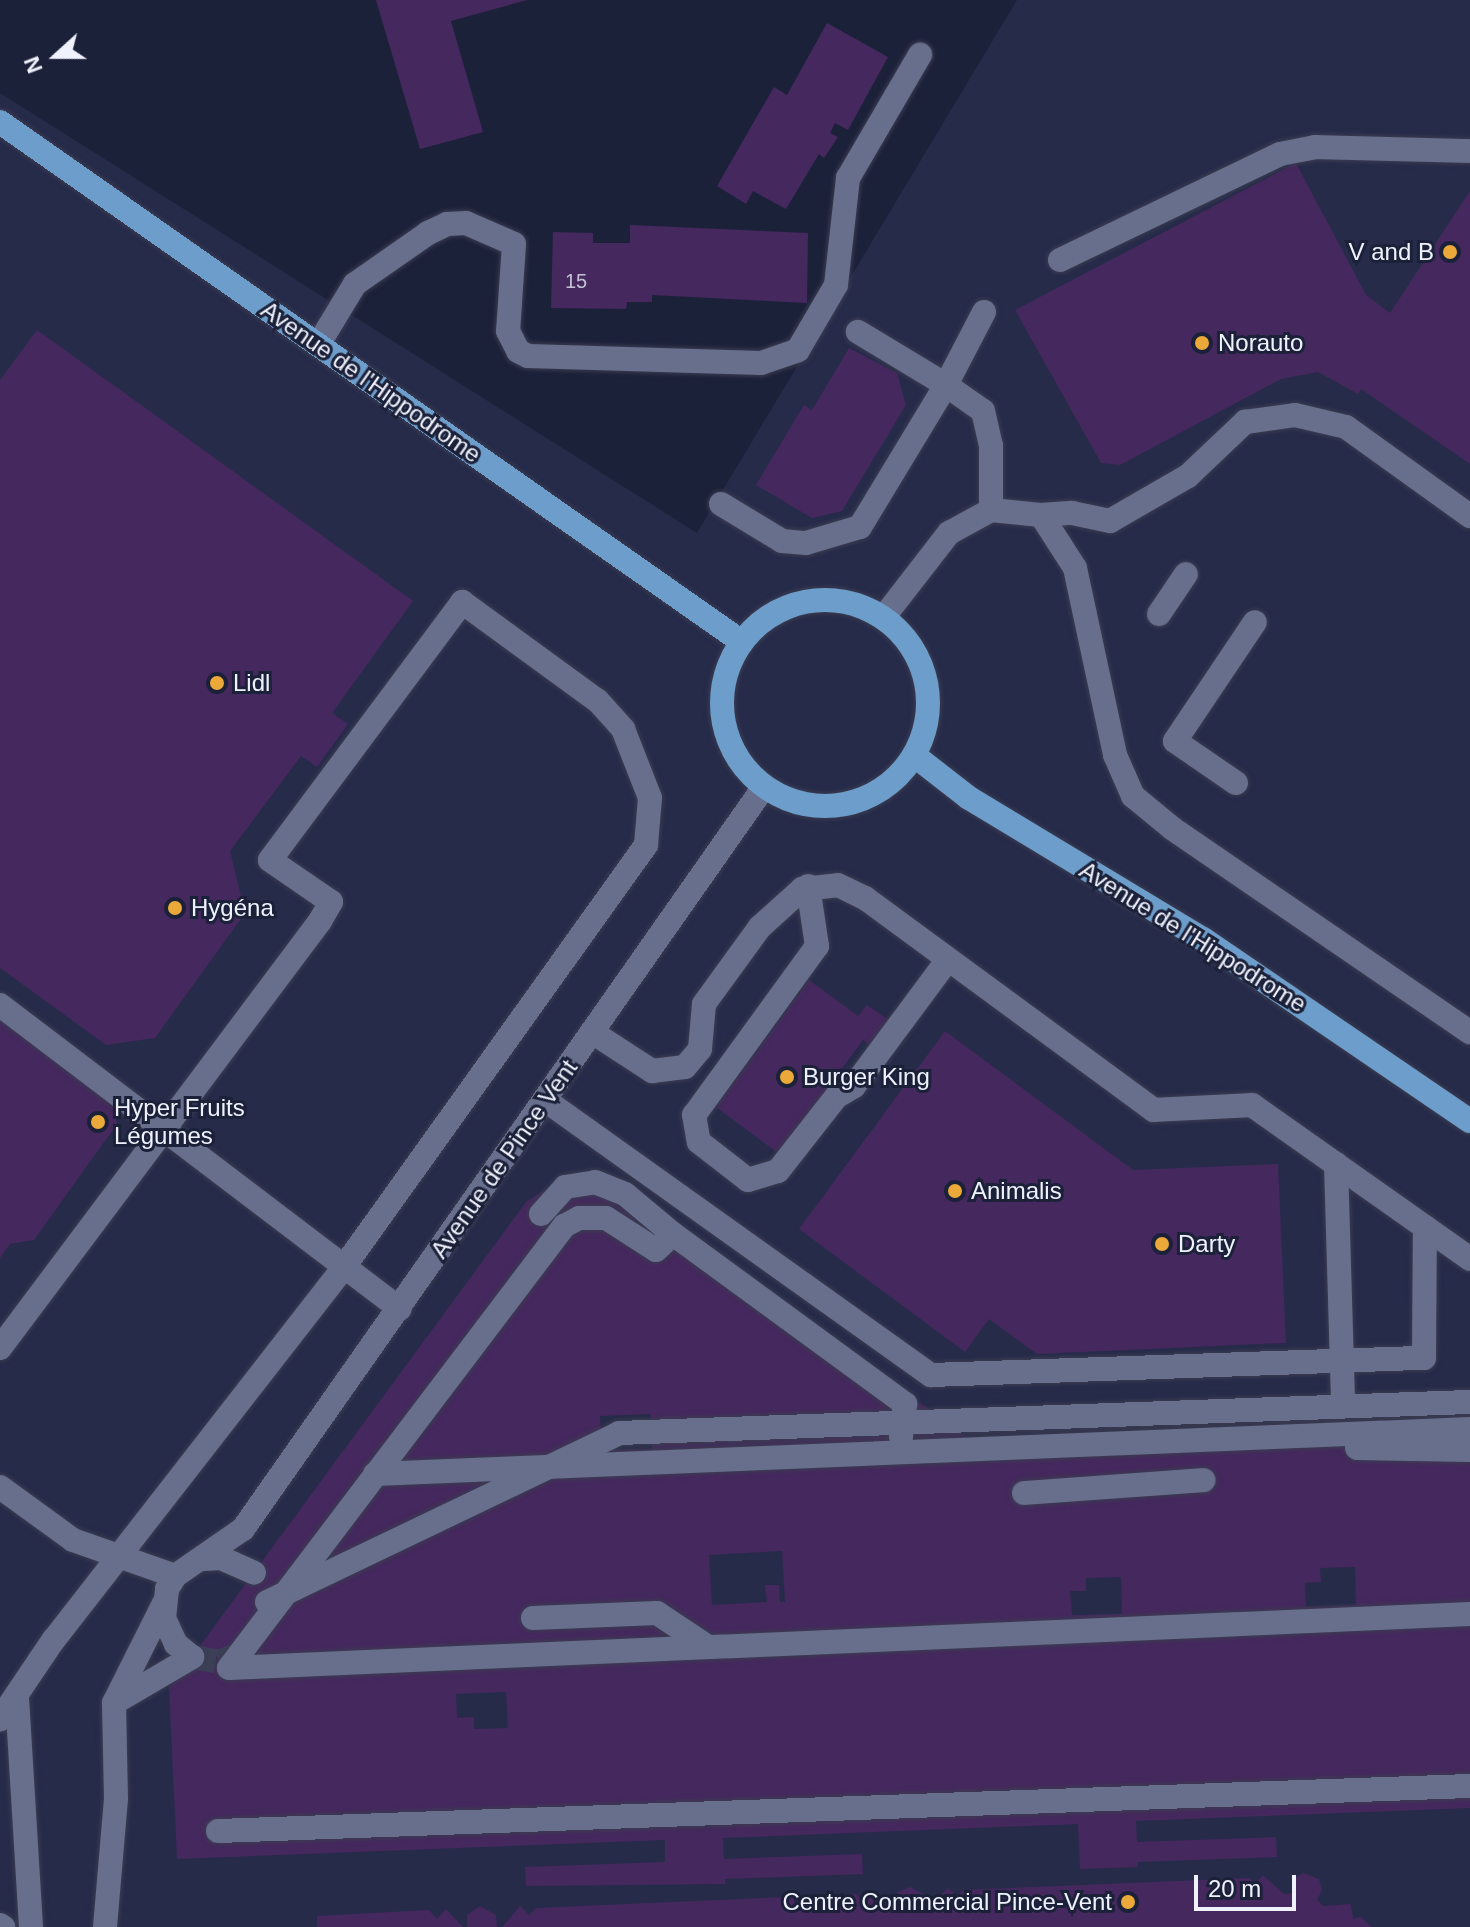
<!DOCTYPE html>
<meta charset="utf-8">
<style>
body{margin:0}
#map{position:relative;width:1470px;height:1927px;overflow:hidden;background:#1c213a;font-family:Helvetica,sans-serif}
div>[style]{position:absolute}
.built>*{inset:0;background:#262b4a}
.building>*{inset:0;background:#45285e}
.minor-tunnel>*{height:24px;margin-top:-12px;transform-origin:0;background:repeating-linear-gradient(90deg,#3c4057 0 24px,transparent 0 36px)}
.roads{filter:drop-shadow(0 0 2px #3a3c50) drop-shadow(0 0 2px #3a3c50)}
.minor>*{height:24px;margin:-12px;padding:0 12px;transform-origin:12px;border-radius:12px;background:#686f8d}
.major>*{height:24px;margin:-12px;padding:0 12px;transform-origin:12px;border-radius:12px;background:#6d9dca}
.major>.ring{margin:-12px;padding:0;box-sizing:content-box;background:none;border:24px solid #6d9dca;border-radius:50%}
.dots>*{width:22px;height:22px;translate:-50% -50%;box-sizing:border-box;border:4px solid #1c213a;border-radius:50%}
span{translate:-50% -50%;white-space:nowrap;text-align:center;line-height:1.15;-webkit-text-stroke:6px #1c213a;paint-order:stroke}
.number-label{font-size:20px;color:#c4c0d4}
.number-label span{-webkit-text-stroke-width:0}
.poi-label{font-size:24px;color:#eff2fc}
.right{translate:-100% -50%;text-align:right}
.left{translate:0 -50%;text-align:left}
.street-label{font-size:24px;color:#eff2fc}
.north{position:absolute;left:16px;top:16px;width:80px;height:80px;-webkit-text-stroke:6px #1c213a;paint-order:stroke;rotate:249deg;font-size:22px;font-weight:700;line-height:32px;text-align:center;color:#eff2fc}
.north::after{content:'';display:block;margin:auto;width:28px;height:36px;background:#eff2fc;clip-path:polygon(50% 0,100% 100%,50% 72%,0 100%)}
.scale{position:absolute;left:1194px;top:1875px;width:102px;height:36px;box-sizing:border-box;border:4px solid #eff2fc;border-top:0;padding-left:10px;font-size:24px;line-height:28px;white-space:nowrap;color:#eff2fc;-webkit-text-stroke:6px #1c213a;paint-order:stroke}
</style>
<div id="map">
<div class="built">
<i style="clip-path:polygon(1017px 0,1470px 0,1470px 1927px,0 1927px,0 93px,697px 533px)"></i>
</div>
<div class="building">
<i style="clip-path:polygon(376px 0,527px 0,451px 21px,483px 132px,420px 149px)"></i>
<i style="clip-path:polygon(827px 23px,888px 57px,848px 130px,835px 123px,830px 133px,838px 137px,824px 158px,819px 154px,786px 209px,753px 191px,746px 204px,717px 186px,774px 87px,787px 95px)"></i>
<i style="clip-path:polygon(1296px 163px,1366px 295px,1390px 313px,1470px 191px,1470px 464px,1361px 389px,1358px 394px,1318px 372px,1281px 379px,1120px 465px,1101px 463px,1015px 310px)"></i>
<i style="clip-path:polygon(630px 225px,808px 233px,807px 303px,652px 295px,652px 302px,627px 302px,626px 309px,551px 308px,553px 232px,593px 233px,593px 243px,630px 243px)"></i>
<i style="clip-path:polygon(37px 330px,413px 601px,332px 713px,348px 724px,317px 767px,301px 756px,230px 851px,245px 913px,155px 1038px,106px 1045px,0 968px,0 380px)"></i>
<i style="clip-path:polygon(849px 348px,897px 373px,906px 405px,842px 511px,812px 518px,756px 485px,804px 405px,812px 410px)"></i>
<i style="clip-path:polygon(809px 980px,858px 1016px,867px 1005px,890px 1021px,871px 1046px,863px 1040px,779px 1154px,716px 1107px)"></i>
<i style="clip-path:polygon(0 1020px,113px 1101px,117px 1124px,34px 1240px,10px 1244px,0 1258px)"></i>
<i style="clip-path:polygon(945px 1031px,1133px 1170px,1278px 1164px,1286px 1343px,1037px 1354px,989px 1319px,965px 1352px,799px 1229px)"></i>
<i style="clip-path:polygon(evenodd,565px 1176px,626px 1186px,968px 1438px,1470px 1418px,1470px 1808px,1136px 1821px,1137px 1842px,1276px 1837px,1277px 1857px,1138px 1862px,1137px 1867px,1080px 1869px,1078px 1824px,723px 1838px,724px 1859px,862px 1854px,863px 1874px,725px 1879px,725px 1884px,526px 1886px,525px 1867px,665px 1862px,665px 1840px,177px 1859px,169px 1688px,526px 1202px,565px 1176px,650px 1414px,652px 1449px,602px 1450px,600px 1416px,650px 1414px,565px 1176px,782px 1551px,785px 1602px,780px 1602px,779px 1585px,765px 1585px,767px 1602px,712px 1605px,709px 1555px,782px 1551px,565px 1176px,1355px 1567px,1356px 1605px,1306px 1607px,1305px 1583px,1321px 1582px,1320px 1568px,1355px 1567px,565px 1176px,1121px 1577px,1122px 1614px,1072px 1615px,1070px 1591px,1086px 1591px,1086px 1578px,1121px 1577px,565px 1176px,506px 1692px,508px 1728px,474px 1729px,474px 1717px,457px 1718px,456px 1694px,506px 1692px)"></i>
<i style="clip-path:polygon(1303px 1873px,1319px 1879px,1322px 1890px,1317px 1900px,1323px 1906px,1351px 1904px,1353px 1919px,1361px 1917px,1372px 1927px,502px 1927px,520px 1906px,529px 1915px,536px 1908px,856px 1894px,863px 1901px,871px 1892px,890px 1910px,898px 1892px,910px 1887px,925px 1895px,927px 1908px,948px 1888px,958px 1896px,963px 1890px,1249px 1878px,1255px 1884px,1263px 1875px,1284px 1894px,1292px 1893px,1293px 1879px)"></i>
<i style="clip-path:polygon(480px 1906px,496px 1915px,497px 1927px,467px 1927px,467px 1915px)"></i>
<i style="clip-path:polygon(446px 1909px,463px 1927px,317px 1927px,317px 1916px,429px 1910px,437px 1919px)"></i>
</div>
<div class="minor-tunnel">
<i style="left:192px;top:1657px;width:27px;rotate:10deg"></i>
<i style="left:219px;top:1662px;width:29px;rotate:-22deg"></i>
</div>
<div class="roads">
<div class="minor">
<i style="left:1060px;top:260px;width:244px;rotate:-25.7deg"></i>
<i style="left:1280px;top:154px;width:36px;rotate:-11deg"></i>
<i style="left:1315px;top:147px;width:155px;rotate:1.5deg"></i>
<i style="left:984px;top:312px;width:82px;rotate:117.5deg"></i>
<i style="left:946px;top:385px;width:45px;rotate:35.1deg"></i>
<i style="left:983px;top:411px;width:35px;rotate:77deg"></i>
<i style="left:991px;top:445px;width:65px;rotate:90deg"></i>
<i style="left:318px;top:345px;width:71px;rotate:-58.8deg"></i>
<i style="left:355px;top:284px;width:89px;rotate:-34.9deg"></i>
<i style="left:428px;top:233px;width:21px;rotate:-25deg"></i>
<i style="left:447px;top:224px;width:19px;rotate:-3deg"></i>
<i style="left:466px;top:223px;width:52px;rotate:23.6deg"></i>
<i style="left:514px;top:244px;width:87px;rotate:93.9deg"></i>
<i style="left:508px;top:331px;width:22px;rotate:63deg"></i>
<i style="left:518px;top:351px;width:11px;rotate:27deg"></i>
<i style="left:528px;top:356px;width:233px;rotate:1.7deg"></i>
<i style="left:761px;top:363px;width:39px;rotate:-19deg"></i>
<i style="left:798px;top:350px;width:75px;rotate:-59.7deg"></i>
<i style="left:836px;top:285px;width:108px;rotate:-83.6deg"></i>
<i style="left:848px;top:178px;width:143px;rotate:-59.7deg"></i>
<i style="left:721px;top:504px;width:71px;rotate:31.2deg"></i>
<i style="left:782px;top:541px;width:24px;rotate:5deg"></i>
<i style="left:806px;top:543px;width:56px;rotate:-16.5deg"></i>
<i style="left:860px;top:527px;width:166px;rotate:-58.8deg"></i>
<i style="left:946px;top:385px;width:103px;rotate:-148.9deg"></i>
<i style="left:1041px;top:515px;width:31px;rotate:-4deg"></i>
<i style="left:1072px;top:513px;width:39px;rotate:12deg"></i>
<i style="left:1110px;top:521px;width:90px;rotate:-30deg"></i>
<i style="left:1188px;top:476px;width:79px;rotate:-43.5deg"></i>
<i style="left:1245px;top:422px;width:50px;rotate:-8deg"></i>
<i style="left:1295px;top:415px;width:52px;rotate:13.2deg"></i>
<i style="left:1346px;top:427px;width:153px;rotate:35.7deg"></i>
<i style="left:1159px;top:614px;width:48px;rotate:-56deg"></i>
<i style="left:883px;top:618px;width:108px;rotate:-52.2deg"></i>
<i style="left:949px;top:533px;width:48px;rotate:-28.7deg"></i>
<i style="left:991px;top:510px;width:50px;rotate:5.7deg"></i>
<i style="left:1041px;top:515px;width:63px;rotate:57.3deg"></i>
<i style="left:1075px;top:568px;width:191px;rotate:77.9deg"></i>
<i style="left:1115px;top:755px;width:45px;rotate:66.3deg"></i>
<i style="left:1133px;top:796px;width:52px;rotate:39.5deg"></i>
<i style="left:1173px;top:829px;width:360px;rotate:34.4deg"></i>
<i style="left:1236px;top:783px;width:74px;rotate:-145.5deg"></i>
<i style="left:1175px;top:741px;width:143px;rotate:-56.1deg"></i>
<i style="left:808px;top:886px;width:61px;rotate:81.5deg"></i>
<i style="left:817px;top:946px;width:209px;rotate:126deg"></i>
<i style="left:694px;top:1115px;width:27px;rotate:80deg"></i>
<i style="left:699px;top:1142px;width:62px;rotate:37.8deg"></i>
<i style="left:748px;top:1180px;width:31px;rotate:-17deg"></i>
<i style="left:778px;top:1171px;width:94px;rotate:-51.9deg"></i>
<i style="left:836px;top:1097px;width:21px;rotate:-31deg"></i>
<i style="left:854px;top:1086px;width:156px;rotate:-53.4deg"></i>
<i style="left:0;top:1005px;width:502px;rotate:37.23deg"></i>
<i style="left:592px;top:1032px;width:72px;rotate:33deg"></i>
<i style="left:652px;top:1071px;width:33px;rotate:-7deg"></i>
<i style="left:685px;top:1067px;width:23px;rotate:-50deg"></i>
<i style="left:700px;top:1049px;width:45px;rotate:-84.9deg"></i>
<i style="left:704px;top:1004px;width:95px;rotate:-54deg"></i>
<i style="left:760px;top:927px;width:57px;rotate:-42.1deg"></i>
<i style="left:802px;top:889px;width:36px;rotate:-6deg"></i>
<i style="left:838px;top:885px;width:30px;rotate:26deg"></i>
<i style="left:865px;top:898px;width:358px;rotate:36.3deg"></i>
<i style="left:1154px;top:1110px;width:98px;rotate:-2.9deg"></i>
<i style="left:1252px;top:1105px;width:267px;rotate:35.2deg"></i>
<i style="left:545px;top:1100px;width:474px;rotate:35.5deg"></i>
<i style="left:931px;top:1375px;width:493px;rotate:-2deg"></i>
<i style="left:1424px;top:1358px;width:131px;rotate:-89.6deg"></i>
<i style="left:1336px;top:1164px;width:241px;rotate:88.3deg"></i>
<i style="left:541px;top:1214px;width:36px;rotate:-48deg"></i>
<i style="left:565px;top:1187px;width:30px;rotate:-9deg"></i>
<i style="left:595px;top:1182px;width:32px;rotate:22deg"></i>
<i style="left:625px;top:1194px;width:62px;rotate:39.8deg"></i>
<i style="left:0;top:1348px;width:534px;rotate:-53.15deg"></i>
<i style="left:320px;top:921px;width:22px;rotate:-60deg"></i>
<i style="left:331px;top:902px;width:74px;rotate:-145.5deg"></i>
<i style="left:270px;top:860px;width:322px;rotate:-53.3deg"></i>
<i style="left:462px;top:602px;width:168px;rotate:36.1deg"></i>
<i style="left:598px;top:701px;width:38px;rotate:48deg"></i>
<i style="left:623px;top:729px;width:74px;rotate:68.6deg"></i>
<i style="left:650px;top:798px;width:47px;rotate:94.9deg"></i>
<i style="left:646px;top:845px;width:519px;rotate:125.59deg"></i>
<i style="left:344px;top:1267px;width:472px;rotate:127.9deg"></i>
<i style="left:54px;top:1639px;width:97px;rotate:124deg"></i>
<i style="left:1357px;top:1448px;width:113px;rotate:1deg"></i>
<i style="left:375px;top:1474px;width:1096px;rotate:-2.35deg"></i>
<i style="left:0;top:1487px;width:90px;rotate:36deg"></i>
<i style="left:73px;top:1540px;width:108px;rotate:19.4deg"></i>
<i style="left:1024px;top:1493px;width:180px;rotate:-4.1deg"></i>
<i style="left:204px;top:1559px;width:17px;rotate:-3deg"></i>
<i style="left:221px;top:1558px;width:36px;rotate:24deg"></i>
<i style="left:267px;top:1602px;width:390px;rotate:-25.6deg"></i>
<i style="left:619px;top:1433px;width:852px;rotate:-2.09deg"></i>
<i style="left:533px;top:1618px;width:124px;rotate:-2.3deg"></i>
<i style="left:657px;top:1613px;width:61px;rotate:33.7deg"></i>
<i style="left:229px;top:1668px;width:1242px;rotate:-2.49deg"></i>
<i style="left:229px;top:1668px;width:555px;rotate:-52.84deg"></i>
<i style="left:564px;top:1226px;width:17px;rotate:-28deg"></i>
<i style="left:579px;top:1218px;width:27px"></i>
<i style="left:606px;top:1218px;width:59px;rotate:32.6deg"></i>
<i style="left:656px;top:1250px;width:23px;rotate:-43deg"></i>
<i style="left:673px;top:1234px;width:288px;rotate:36.2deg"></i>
<i style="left:905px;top:1404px;width:33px;rotate:97deg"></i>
<i style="left:17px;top:1698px;width:229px;rotate:86.5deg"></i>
<i style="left:114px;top:1703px;width:91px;rotate:-30.5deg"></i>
<i style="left:192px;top:1657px;width:21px;rotate:-141deg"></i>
<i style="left:176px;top:1644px;width:29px;rotate:-115deg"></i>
<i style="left:164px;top:1618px;width:29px;rotate:-84deg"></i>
<i style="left:167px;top:1589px;width:15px;rotate:-58deg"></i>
<i style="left:175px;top:1576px;width:83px;rotate:-34.7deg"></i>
<i style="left:243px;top:1529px;width:907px;rotate:-54.93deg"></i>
<i style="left:218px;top:1831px;width:1253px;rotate:-2.06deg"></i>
<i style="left:0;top:1925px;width:4px;rotate:34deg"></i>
<i style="left:105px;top:1927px;width:128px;rotate:-85.1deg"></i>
<i style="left:116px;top:1799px;width:96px;rotate:-91.2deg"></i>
<i style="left:114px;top:1703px;width:112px;rotate:-63.4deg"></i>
</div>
<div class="major">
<i style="left:0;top:122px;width:906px;rotate:35.02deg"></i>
<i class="ring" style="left:722px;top:600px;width:182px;height:182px"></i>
<i style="left:915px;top:756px;width:68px;rotate:37.9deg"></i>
<i style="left:969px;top:798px;width:273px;rotate:31.1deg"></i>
<i style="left:1203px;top:939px;width:323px;rotate:34.3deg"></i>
</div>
</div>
<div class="dots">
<i style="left:1450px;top:252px;background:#eba93a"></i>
<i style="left:1202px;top:343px;background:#eba93a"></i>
<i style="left:217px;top:683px;background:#eba93a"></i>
<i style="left:175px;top:908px;background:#eba93a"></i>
<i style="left:787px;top:1077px;background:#eba93a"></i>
<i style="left:98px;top:1122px;background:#eba93a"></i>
<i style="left:955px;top:1191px;background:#eba93a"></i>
<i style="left:1162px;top:1244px;background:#eba93a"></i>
<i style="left:1128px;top:1902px;background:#eba93a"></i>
</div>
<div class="number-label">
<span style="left:576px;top:281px">15</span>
</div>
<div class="poi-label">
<span class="right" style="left:1434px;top:252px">V and B</span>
<span class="left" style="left:1218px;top:343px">Norauto</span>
<span class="left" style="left:233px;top:683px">Lidl</span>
<span class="left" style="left:191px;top:908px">Hygéna</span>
<span class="left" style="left:803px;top:1077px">Burger King</span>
<span class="left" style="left:114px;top:1122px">Hyper Fruits<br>Légumes</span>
<span class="left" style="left:971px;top:1191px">Animalis</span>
<span class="left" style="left:1178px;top:1244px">Darty</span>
<span class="right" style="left:1112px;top:1902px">Centre Commercial Pince-Vent</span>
</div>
<div class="street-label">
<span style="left:371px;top:382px;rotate:35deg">Avenue de l'Hippodrome</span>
<span style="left:1193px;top:937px;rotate:32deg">Avenue de l'Hippodrome</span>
<span style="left:504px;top:1159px;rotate:-55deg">Avenue de Pince Vent</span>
</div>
<div class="north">N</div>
<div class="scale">20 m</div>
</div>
